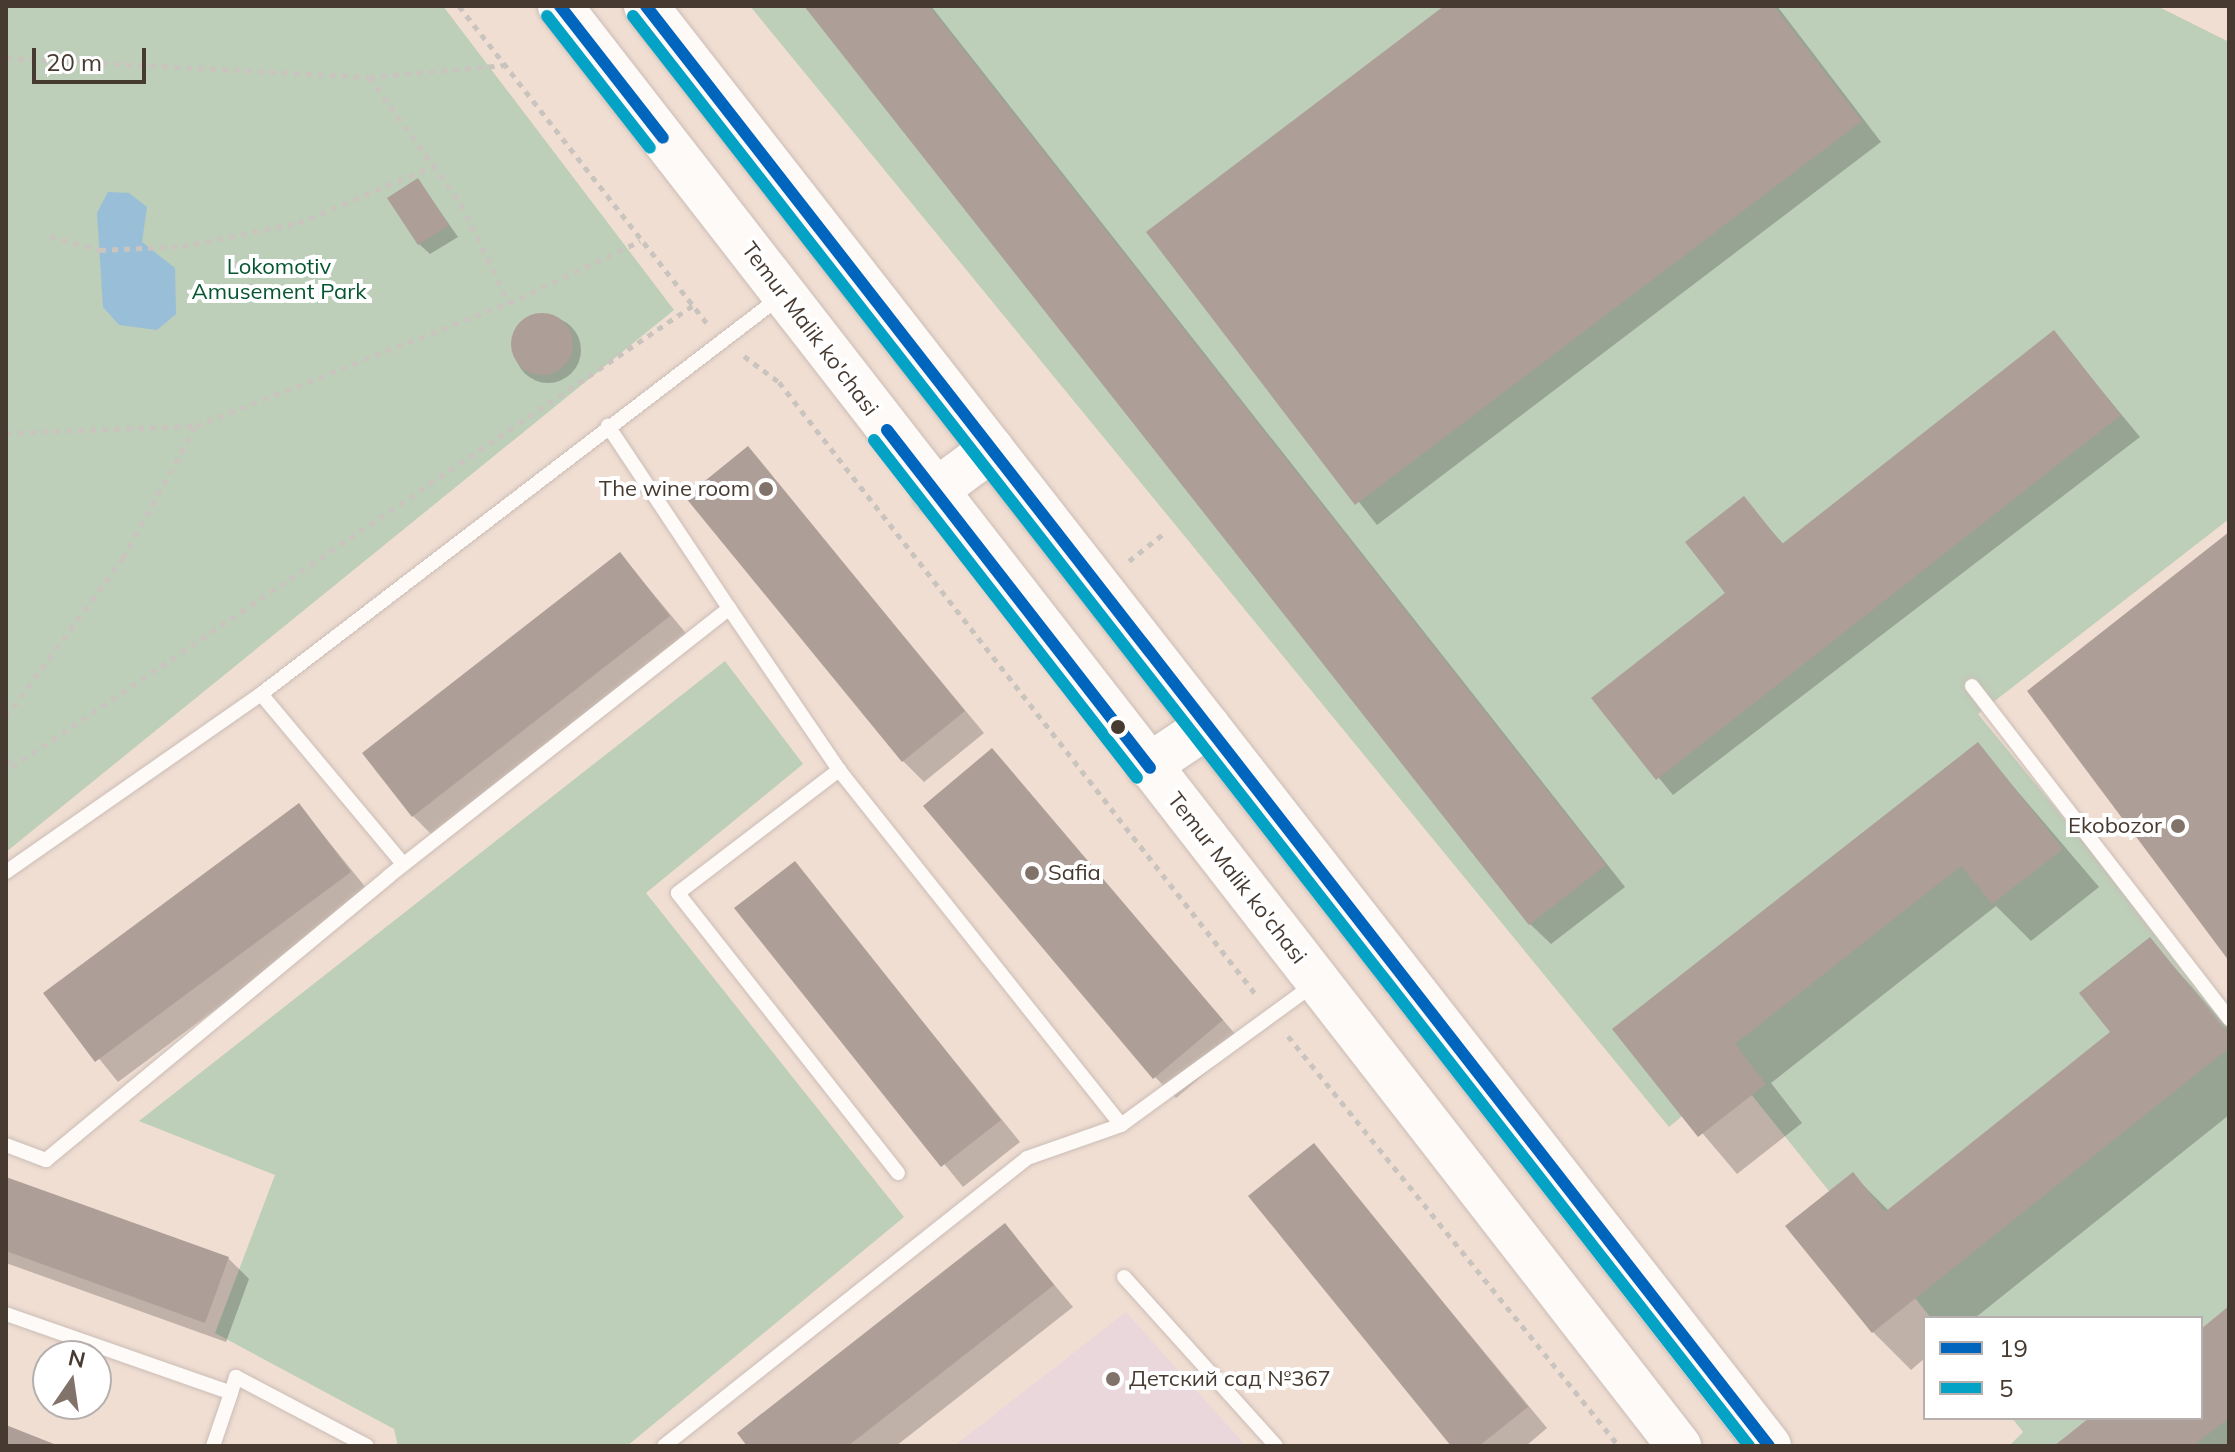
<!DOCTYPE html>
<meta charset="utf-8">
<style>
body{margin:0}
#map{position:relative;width:2235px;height:1452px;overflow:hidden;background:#f0ded3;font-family:Mulish,sans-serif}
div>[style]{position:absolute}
.industrial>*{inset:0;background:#e9d7dc}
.green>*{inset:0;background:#bdceb9}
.water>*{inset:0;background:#99bed7}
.shadow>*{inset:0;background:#0003}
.round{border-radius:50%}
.building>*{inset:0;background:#ad9e97}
.path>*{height:5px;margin-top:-2.5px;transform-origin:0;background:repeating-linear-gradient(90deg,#cac4bf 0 6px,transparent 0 12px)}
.roads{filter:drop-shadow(0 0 2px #cbbdb5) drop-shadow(0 0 2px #cbbdb5)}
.service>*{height:14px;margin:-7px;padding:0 7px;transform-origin:7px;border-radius:7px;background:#fdfaf8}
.trunk>*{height:44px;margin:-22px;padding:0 22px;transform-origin:22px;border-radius:22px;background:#fdfaf8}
.bus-1>*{height:12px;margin:-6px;padding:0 6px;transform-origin:6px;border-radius:6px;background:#0065bd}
.bus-2>*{height:12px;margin:-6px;padding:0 6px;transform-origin:6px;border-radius:6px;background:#04a3c6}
.dots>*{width:22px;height:22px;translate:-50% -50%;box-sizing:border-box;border:4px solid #fff;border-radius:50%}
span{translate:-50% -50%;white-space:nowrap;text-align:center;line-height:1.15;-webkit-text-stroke:8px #fff;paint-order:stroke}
.park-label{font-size:22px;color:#075632}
.street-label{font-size:22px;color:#473a31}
.poi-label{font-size:22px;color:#473a31}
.right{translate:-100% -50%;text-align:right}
.left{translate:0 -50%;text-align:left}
.frame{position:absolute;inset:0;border:8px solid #473a31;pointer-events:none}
.legend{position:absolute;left:1923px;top:1316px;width:280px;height:104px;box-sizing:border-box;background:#fff;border:2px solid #b5b0ad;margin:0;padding:10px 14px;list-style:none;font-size:24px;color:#473a31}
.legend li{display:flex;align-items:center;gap:16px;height:40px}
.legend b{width:40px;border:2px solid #b5b0ad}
.north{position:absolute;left:32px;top:1340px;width:80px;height:80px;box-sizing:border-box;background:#fff;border:2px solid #b5b0ad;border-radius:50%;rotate:13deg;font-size:22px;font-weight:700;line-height:32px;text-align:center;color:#473a31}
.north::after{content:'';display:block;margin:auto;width:28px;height:36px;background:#82736a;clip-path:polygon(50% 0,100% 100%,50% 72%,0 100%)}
.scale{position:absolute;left:32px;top:48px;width:114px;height:36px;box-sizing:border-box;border:4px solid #473a31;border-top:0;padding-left:10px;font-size:24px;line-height:28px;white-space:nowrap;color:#473a31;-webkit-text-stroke:6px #fff;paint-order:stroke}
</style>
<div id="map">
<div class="industrial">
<i style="clip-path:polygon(1126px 1312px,1246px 1446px,954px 1446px)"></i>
</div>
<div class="green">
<i style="clip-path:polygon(6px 6px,443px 6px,674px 310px,6px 852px)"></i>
<i style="clip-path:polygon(750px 6px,2157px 6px,2229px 42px,2229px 519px,1978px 714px,2229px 1019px,2229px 1446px,2009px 1446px,2023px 1432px,2012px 1418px,2201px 1418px,2201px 1318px,1931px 1318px,1734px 1073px,1669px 1127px)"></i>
<i style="clip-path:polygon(725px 661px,803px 764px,646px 893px,904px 1217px,627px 1446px,398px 1446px,394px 1429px,215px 1333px,275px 1175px,139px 1121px)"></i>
</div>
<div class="water">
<i style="clip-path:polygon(108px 192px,129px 193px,147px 207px,142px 242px,175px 268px,176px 314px,157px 330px,119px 325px,103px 307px,97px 213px)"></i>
</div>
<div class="shadow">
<i style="clip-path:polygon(807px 6px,931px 6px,1625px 887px,1551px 944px,1530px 924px)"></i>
<i style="clip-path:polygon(1447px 6px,1777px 6px,1881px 142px,1377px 525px,1149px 233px)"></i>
<i style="clip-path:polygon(418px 180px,458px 237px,430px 254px,419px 244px)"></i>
<i class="round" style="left:515px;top:317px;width:66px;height:66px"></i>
<i style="clip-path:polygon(2054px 333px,2140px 437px,1673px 795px,1594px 699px,1727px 594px,1744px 499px,1784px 545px)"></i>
<i style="clip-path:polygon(748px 449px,984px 733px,924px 782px,903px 761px)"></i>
<i style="clip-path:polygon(620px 554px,690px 638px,434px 837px,413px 816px)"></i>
<i style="clip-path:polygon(1978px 745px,2099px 887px,2031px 941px,1996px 906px,1771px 1083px,1802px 1123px,1737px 1174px,1615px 1030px)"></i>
<i style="clip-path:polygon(992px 751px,1242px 1042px,1176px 1098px,1155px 1077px)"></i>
<i style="clip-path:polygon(299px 805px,371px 894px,118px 1082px,46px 993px)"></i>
<i style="clip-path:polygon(795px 864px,1020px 1142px,963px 1187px,737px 909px)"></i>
<i style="clip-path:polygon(2150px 940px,2229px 1029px,2229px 1115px,1975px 1318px,1925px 1318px,1925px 1358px,1911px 1370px,1873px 1332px,1853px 1175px,1889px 1211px,2112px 1032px)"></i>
<i style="clip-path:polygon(1314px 1146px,1547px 1428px,1526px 1446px,1454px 1446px)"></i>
<i style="clip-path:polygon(6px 1179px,228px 1258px,249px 1279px,226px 1342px,6px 1263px)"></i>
<i style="clip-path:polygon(1005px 1226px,1073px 1307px,896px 1446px,749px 1446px)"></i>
<i style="clip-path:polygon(2229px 1309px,2229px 1446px,2057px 1446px,2092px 1418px,2201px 1418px,2201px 1331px)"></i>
</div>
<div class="building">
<i style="clip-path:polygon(804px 6px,929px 6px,1606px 865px,1529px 925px)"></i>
<i style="clip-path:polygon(1444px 6px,1774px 6px,1862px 121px,1355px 505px,1146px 232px)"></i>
<i style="clip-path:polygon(418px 178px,449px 225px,418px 245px,387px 198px)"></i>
<i class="round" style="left:511px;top:313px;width:62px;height:62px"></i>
<i style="clip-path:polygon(2054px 330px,2121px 415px,1656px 780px,1591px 698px,1725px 593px,1685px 542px,1744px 496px,1782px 544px)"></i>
<i style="clip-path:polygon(748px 446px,965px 711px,902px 762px,685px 497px)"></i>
<i style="clip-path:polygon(2229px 532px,2229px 961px,2027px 691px)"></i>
<i style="clip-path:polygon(620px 552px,670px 616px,412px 817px,362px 753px)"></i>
<i style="clip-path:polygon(1978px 742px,2063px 849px,1992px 904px,1961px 866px,1735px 1044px,1766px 1084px,1698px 1137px,1612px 1029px)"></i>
<i style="clip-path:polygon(992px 748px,1223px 1020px,1153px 1079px,923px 806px)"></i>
<i style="clip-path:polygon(299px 803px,351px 872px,95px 1062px,43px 993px)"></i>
<i style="clip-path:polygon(795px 861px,1001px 1120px,941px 1167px,734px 908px)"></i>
<i style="clip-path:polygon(2150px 937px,2229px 1035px,2229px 1048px,1872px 1333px,1785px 1226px,1853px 1172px,1885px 1212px,2110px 1032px,2079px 993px)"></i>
<i style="clip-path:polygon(1314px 1143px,1528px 1407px,1479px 1446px,1451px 1446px,1248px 1196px)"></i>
<i style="clip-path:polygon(6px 1177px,229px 1257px,205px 1323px,6px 1251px)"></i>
<i style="clip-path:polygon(1005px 1223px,1054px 1285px,848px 1446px,747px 1446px,737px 1433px)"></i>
<i style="clip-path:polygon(2229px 1306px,2229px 1418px,2193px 1446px,2054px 1446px,2089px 1418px,2201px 1418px,2201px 1329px)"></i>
<i style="clip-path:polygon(6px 1425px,59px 1446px,6px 1446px)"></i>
</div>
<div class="path">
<i style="left:459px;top:6px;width:402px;rotate:52deg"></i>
<i style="left:6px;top:58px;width:363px;rotate:3deg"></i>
<i style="left:369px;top:77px;width:137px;rotate:-5deg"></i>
<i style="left:369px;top:77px;width:157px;rotate:54.1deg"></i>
<i style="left:461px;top:204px;width:110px;rotate:64.1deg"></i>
<i style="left:50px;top:236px;width:52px;rotate:15.6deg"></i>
<i style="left:100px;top:250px;width:82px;rotate:-2.8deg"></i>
<i style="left:182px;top:246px;width:118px;rotate:-11.2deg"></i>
<i style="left:298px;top:223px;width:150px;rotate:-22.8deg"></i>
<i style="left:744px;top:356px;width:44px;rotate:36.6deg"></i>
<i style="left:779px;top:382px;width:778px;rotate:52.1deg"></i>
<i style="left:6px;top:433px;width:190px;rotate:-2.1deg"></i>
<i style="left:196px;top:426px;width:336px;rotate:-21.5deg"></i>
<i style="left:509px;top:303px;width:145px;rotate:-25.3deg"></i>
<i style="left:1129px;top:561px;width:43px;rotate:-38.5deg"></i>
<i style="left:6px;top:717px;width:197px;rotate:-53.7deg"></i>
<i style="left:123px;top:558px;width:149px;rotate:-61.2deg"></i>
<i style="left:6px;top:758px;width:11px;rotate:56deg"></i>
<i style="left:12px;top:767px;width:822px;rotate:-34.13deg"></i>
<i style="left:1288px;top:1036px;width:527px;rotate:51.09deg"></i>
</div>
<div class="roads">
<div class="service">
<i style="left:729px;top:608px;width:196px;rotate:55.8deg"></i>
<i style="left:1972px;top:686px;width:421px;rotate:52.3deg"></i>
<i style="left:261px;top:694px;width:222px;rotate:50.1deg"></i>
<i style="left:6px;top:872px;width:311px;rotate:-34.9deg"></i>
<i style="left:261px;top:694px;width:653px;rotate:-37.41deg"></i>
<i style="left:6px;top:1145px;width:43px;rotate:20.6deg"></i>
<i style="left:46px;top:1160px;width:445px;rotate:-39.6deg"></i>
<i style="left:389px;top:876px;width:433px;rotate:-38.2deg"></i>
<i style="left:729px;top:608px;width:219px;rotate:-123.6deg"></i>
<i style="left:898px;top:1173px;width:356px;rotate:-128.2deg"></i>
<i style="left:678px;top:893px;width:203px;rotate:-37.4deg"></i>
<i style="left:839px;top:770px;width:453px;rotate:51.5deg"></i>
<i style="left:1124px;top:1277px;width:227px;rotate:48deg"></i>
<i style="left:6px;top:1314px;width:238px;rotate:19.3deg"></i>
<i style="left:231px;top:1393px;width:17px;rotate:-73deg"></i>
<i style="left:236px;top:1377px;width:148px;rotate:27.8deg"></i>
<i style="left:213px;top:1446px;width:56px;rotate:-71.2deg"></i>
<i style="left:664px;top:1446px;width:463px;rotate:-38.4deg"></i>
<i style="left:1027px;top:1158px;width:100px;rotate:-19.3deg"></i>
<i style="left:1121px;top:1125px;width:241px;rotate:-36.1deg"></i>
</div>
<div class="trunk">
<i style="left:560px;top:6px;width:1824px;rotate:52.15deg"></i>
<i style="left:646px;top:6px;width:1826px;rotate:52.05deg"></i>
<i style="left:934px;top:492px;width:72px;rotate:-36.6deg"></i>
<i style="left:1148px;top:766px;width:72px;rotate:-33.7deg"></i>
</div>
</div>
<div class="bus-1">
<i style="left:560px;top:6px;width:167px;rotate:52deg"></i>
<i style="left:646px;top:6px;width:1826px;rotate:52.05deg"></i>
<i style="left:887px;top:430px;width:428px;rotate:52.1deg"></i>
</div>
<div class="bus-2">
<i style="left:547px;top:16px;width:167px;rotate:52deg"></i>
<i style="left:633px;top:16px;width:1814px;rotate:52.03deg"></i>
<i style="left:874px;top:440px;width:428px;rotate:52.1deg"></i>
</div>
<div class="dots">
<i style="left:766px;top:489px;background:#82736a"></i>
<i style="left:1118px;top:727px;background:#473a31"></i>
<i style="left:2178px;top:826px;background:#82736a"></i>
<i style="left:1032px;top:873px;background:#82736a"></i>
<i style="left:1113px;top:1379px;background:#82736a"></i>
</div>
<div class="park-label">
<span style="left:279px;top:279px">Lokomotiv<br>Amusement Park</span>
</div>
<div class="street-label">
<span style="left:810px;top:329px;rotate:53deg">Temur Malik ko'chasi</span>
<span style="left:1237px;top:878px;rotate:52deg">Temur Malik ko'chasi</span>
</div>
<div class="poi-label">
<span class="right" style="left:750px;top:489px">The wine room</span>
<span class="right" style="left:2162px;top:826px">Ekobozor</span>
<span class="left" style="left:1048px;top:873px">Safia</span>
<span class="left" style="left:1129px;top:1379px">Детский сад №367</span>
</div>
<div class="frame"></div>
<ul class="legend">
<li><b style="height:10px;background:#0065bd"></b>19</li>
<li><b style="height:10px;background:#04a3c6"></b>5</li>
</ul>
<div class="north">N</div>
<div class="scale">20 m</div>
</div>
